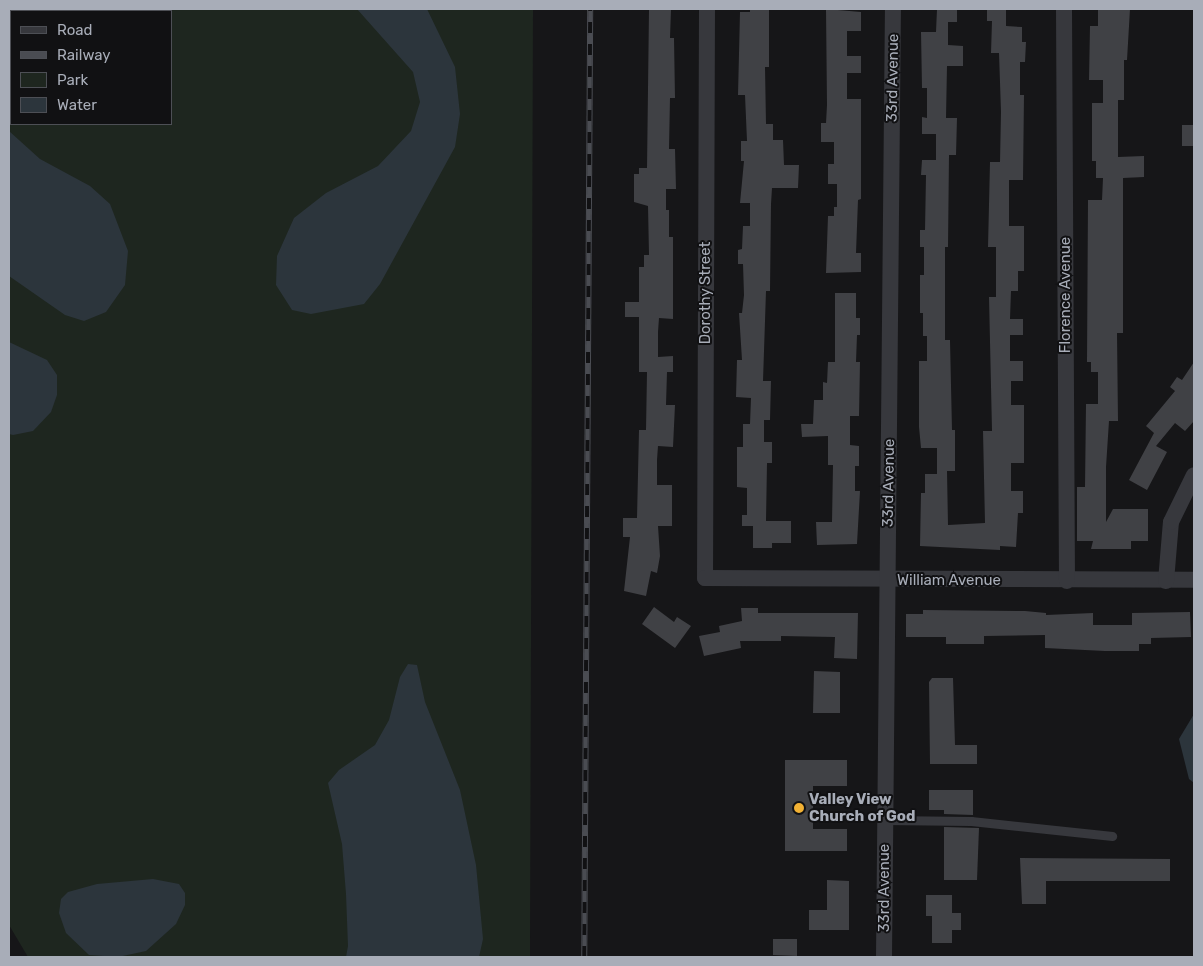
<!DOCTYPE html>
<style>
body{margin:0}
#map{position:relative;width:1203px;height:966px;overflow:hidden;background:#161618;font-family:Rubik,sans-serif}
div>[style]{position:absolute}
.green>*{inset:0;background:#1e261f}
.water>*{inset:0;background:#2c353c}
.building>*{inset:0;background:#404145}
.service>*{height:9px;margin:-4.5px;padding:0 4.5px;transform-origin:4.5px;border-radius:4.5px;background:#37383d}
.minor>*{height:16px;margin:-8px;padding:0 8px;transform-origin:8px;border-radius:8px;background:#37383d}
.rail>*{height:5.5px;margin-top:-2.75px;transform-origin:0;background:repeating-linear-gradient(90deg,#111113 0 11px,#4a4c52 0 22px);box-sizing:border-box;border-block:1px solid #4a4c52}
.dots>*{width:14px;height:14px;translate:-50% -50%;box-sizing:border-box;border:2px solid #111113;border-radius:50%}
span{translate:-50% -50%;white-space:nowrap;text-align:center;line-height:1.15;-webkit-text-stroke:4px #111113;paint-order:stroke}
.street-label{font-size:15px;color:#a8adb8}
.poi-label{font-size:15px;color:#a8adb8;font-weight:700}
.left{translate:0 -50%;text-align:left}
.frame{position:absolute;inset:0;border:10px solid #a8adb8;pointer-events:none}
.legend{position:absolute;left:10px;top:10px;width:162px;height:115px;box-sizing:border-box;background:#111113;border:1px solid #4d4f55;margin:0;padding:6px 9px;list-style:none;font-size:15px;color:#a8adb8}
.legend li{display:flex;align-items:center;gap:10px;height:25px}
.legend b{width:25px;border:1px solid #4d4f55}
</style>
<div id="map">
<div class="green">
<i style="clip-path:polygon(evenodd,9px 9px,533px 9px,530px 957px,28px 957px,9px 925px,9px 9px,11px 11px,171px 11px,171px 124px,11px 124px,11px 11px)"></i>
</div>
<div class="water">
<i style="clip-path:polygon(357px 9px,427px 9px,455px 67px,460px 114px,455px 147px,380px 284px,364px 304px,311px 314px,292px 310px,276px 285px,277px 256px,294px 218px,326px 193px,378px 166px,411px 131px,420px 102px,413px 72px)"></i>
<i style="clip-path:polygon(9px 131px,40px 159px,90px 186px,110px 204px,128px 251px,125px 285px,106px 312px,84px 321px,65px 315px,9px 276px)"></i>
<i style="clip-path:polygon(9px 342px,47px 360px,57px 375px,57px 395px,51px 412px,33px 431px,13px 435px,9px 434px)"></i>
<i style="clip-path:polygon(408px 664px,417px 665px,425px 702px,460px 790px,476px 865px,483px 939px,479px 957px,346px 957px,348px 946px,346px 894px,342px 844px,328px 783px,339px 770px,375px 745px,389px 720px,400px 677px)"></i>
<i style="clip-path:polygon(1194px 714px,1194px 783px,1189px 779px,1179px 739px)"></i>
<i style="clip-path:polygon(153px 879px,179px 884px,185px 893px,185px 905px,176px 924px,146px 951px,118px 957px,89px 955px,66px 933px,59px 913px,61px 899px,68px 892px,97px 884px)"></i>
</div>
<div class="building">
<i style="clip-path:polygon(649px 9px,671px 9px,670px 38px,674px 38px,675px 98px,670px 98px,669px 149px,675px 149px,676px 189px,666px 189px,666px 210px,669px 210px,669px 237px,673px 237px,673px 319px,659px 318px,658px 332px,658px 357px,673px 356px,673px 372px,667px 372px,666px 405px,675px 405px,673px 447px,658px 446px,657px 460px,657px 485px,672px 485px,672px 526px,658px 526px,660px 556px,657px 573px,651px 571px,646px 596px,624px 591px,630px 537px,623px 537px,623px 518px,637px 518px,639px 430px,646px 430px,647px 372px,639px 372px,639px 317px,625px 317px,625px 302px,639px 302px,639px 267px,644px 267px,644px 255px,649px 255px,648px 206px,634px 202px,634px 174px,639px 174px,639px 168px,647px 168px)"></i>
<i style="clip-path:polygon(750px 9px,769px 9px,769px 67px,765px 67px,766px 124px,773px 124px,773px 140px,783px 140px,784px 165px,799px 165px,798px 188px,772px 188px,771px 204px,770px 291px,766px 291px,763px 381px,771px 381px,770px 420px,764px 420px,764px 442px,772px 442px,772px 463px,767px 463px,766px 521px,791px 521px,791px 543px,772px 543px,772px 548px,753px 548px,753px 526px,742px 526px,742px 515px,747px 515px,747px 488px,737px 487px,737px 447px,743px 447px,743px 424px,750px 424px,751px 398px,736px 397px,737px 360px,742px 360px,739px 313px,742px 313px,744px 295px,743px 264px,738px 264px,738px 250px,742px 249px,743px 226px,750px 226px,750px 203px,740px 203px,744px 161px,741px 161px,741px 141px,747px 141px,745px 95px,738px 95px,740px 12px,750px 12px)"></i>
<i style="clip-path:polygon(826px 9px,861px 12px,861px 31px,847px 31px,847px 56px,861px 56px,861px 73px,847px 73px,847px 99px,861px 99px,861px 199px,858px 200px,856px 253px,861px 253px,861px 272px,826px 273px,828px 216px,834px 216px,834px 207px,837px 207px,837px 184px,828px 184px,828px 164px,834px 164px,834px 142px,821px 142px,821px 123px,826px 123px,827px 105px)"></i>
<i style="clip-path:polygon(937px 9px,957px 9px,957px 22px,948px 22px,948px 45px,963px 46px,963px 66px,947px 66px,946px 118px,957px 118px,956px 155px,949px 155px,948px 247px,945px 247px,945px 340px,950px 340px,952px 430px,955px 430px,955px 471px,947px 471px,948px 525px,985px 523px,983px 431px,992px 431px,989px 297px,996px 297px,996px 247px,988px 247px,990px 162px,1000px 162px,1001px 112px,999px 53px,991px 53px,992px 21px,987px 21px,987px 9px,1006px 9px,1006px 26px,1022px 27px,1022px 42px,1026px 42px,1025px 62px,1020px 62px,1020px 95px,1024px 95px,1023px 180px,1009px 180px,1009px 226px,1024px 226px,1024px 271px,1018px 271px,1018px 291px,1011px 291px,1010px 319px,1023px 319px,1023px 335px,1010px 335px,1010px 361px,1023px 361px,1023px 381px,1011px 381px,1011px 405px,1024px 405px,1024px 463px,1011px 463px,1011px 491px,1023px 491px,1023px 513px,1018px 513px,1016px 547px,1000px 546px,1000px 550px,920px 546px,921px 493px,925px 493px,925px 474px,937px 474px,937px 448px,921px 448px,919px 427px,919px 361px,927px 361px,927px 336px,923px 336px,923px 313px,920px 313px,920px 275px,924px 275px,924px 247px,920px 247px,920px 230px,925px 230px,926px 175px,921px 175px,922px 160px,936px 160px,936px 134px,922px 134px,922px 117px,927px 118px,927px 88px,922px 88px,921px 32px,936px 32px)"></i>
<i style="clip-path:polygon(1098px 9px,1130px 9px,1127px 60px,1124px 60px,1124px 100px,1118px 100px,1118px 157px,1144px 156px,1144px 177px,1123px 178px,1123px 333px,1117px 333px,1118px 421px,1109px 421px,1106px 467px,1106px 522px,1113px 509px,1148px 509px,1148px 541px,1131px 541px,1131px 549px,1091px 549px,1093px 541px,1077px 541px,1077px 487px,1085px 487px,1086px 404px,1098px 404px,1098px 372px,1091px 372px,1091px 362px,1087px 362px,1088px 200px,1102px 200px,1103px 178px,1096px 178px,1096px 161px,1092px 161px,1092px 103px,1103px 103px,1103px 80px,1089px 80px,1090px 26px,1098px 26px)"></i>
<i style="clip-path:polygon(1182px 125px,1194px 125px,1194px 146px,1182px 146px)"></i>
<i style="clip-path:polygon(835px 293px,856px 293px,856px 318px,860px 318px,860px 335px,857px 335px,856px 362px,860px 362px,859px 416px,850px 416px,850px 445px,859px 446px,859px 466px,855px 466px,855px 491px,860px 491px,857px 544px,817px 545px,816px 522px,832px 522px,833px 465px,828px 465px,828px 436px,802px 437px,801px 424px,813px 424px,814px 400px,823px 400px,823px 382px,827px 383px,828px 362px,835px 362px)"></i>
<i style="clip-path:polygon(1194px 362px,1194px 421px,1185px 431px,1175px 423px,1156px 446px,1167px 452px,1147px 490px,1129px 480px,1154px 433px,1146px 426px,1175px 391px,1170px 387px,1177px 377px,1182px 380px)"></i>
<i style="clip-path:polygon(654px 607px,674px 622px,677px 617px,691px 626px,675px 648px,642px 624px)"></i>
<i style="clip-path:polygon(741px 608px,758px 608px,758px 613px,858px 613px,857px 659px,834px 658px,835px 637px,781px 636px,781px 641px,740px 641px,741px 648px,704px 656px,699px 636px,720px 632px,719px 626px,742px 621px)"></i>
<i style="clip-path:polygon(923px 610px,1025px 611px,1046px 613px,1046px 615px,1093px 613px,1093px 625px,1132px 625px,1132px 613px,1190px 612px,1191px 637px,1151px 638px,1151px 644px,1139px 644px,1139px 651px,1105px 651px,1045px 648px,1045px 635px,984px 636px,984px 644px,946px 644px,946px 637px,906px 637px,906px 614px,923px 614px)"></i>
<i style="clip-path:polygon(814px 671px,840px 672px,840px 713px,813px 713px)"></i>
<i style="clip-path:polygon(932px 678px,953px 678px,955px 745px,977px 745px,977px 764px,930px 764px,929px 682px)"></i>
<i style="clip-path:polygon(785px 760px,847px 760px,847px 786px,813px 786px,813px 829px,847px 829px,847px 851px,785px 851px)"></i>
<i style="clip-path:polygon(929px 790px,973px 790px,973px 815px,944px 814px,944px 810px,929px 810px)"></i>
<i style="clip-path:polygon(944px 827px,979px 828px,977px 880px,944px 880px)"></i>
<i style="clip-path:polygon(1020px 858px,1170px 859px,1170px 881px,1046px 881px,1046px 904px,1022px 904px)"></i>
<i style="clip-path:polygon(827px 880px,849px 881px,849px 930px,809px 930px,809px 910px,827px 910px)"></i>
<i style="clip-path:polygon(926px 895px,952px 895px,952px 913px,961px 913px,961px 930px,952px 930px,952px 943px,932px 943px,932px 916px,926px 916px)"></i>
<i style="clip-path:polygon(773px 939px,797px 939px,797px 956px,773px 955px)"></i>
</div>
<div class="service">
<i style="left:885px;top:820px;width:86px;rotate:0.7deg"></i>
<i style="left:971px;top:821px;width:142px;rotate:6.1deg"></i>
</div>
<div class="minor">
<i style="left:707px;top:9px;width:569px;rotate:90.2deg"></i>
<i style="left:705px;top:578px;width:489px;rotate:0.2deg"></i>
<i style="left:1064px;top:9px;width:572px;rotate:89.7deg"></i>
<i style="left:1166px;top:581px;width:59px;rotate:-85.2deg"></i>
<i style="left:1171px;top:522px;width:52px;rotate:-63.9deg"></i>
<i style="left:884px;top:957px;width:948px;rotate:-89.46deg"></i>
</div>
<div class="rail">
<i style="left:584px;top:957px;width:948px;rotate:-89.64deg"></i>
</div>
<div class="dots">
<i style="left:799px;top:808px;background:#f2b134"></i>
</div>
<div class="street-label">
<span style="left:893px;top:78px;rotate:-89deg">33rd Avenue</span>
<span style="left:706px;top:293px;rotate:-90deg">Dorothy Street</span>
<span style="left:1066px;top:295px;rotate:-90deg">Florence Avenue</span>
<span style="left:889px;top:483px;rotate:-89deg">33rd Avenue</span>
<span style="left:949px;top:581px">William Avenue</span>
<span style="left:885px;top:888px;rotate:-90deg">33rd Avenue</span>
</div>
<div class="poi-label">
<span class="left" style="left:809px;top:808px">Valley View<br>Church of God</span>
</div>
<div class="frame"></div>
<ul class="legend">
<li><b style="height:6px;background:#37383d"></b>Road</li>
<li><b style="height:6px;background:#4a4c52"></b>Railway</li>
<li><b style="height:14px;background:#1e261f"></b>Park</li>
<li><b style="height:14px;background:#2c353c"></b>Water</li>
</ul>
</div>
